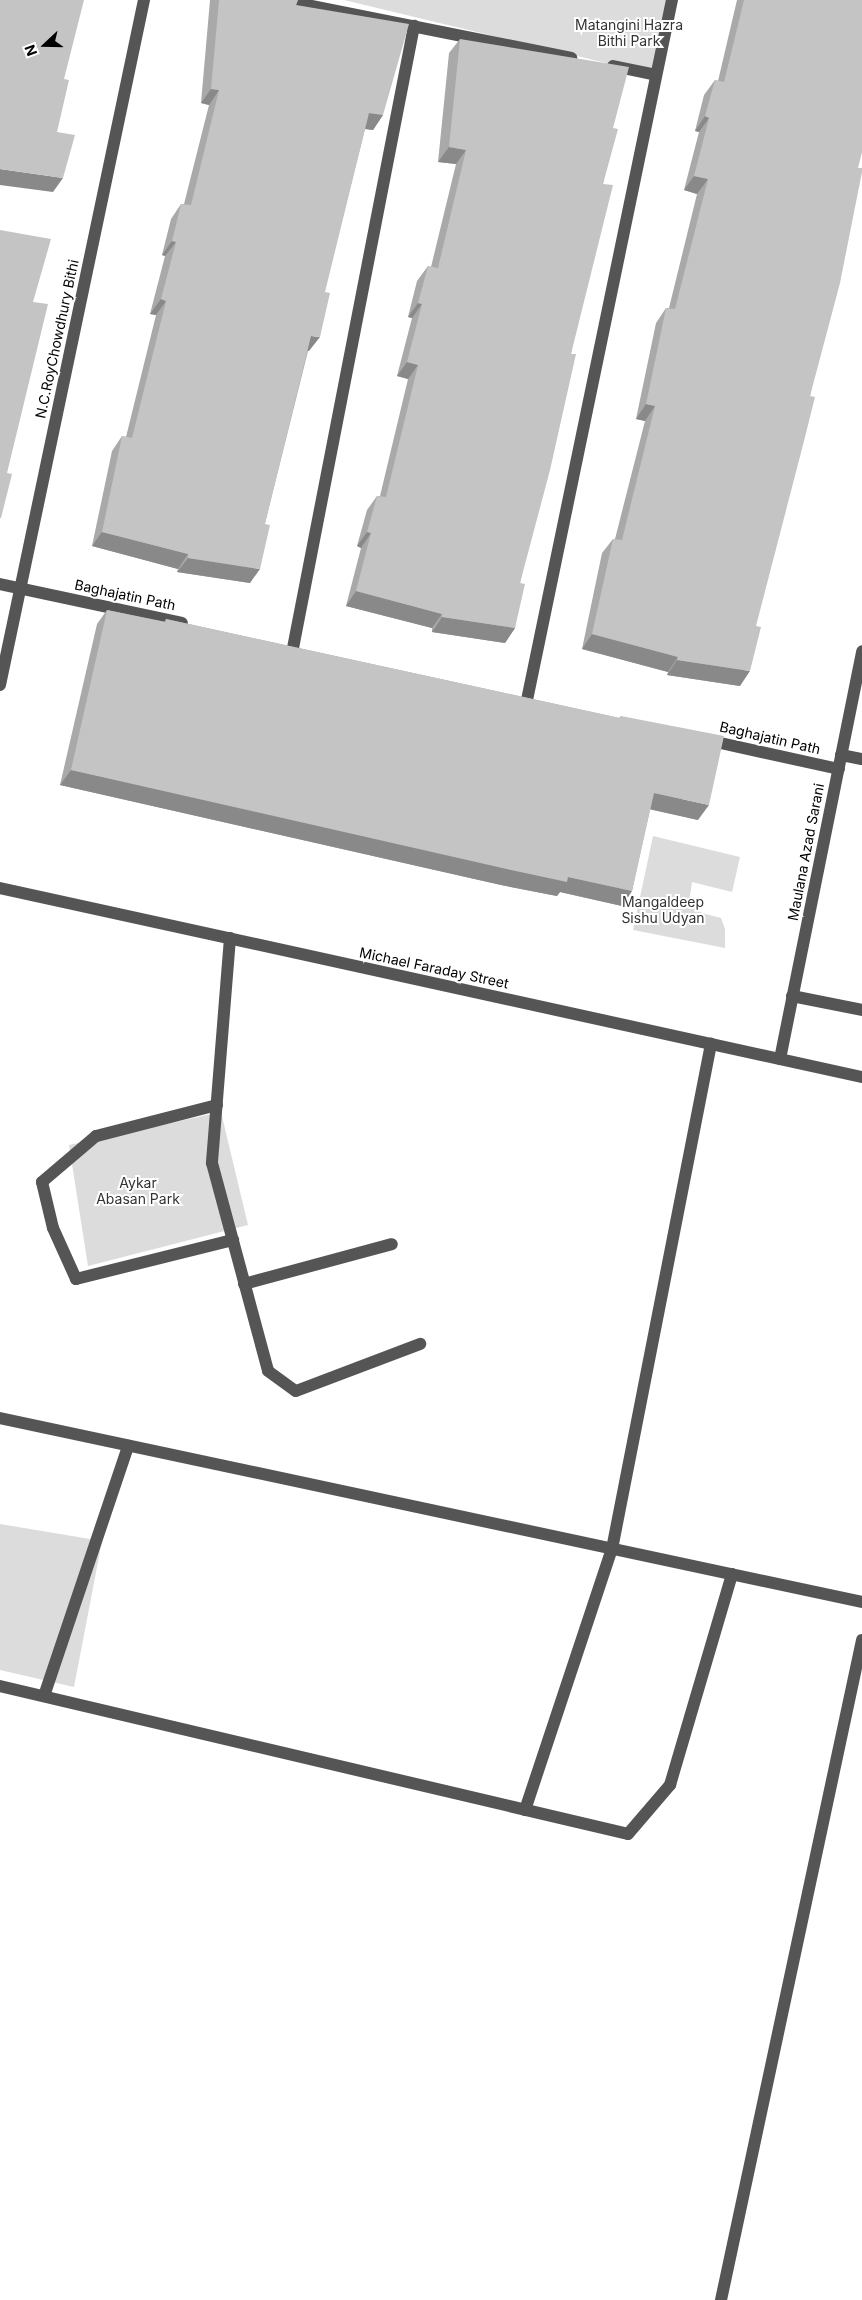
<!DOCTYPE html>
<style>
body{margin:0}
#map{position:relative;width:862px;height:2300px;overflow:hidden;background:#fff;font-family:Inter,sans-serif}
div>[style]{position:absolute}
.green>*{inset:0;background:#dcdcdc}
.minor>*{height:12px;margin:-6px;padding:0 6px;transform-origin:6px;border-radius:6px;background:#555}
.wall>*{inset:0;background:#a9a9a9}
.shaded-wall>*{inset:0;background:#898989}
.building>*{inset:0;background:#c4c4c4}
span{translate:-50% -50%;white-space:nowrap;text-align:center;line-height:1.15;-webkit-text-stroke:4px #fff;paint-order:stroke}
.park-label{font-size:14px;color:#333}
.street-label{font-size:14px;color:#000}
.north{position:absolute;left:20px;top:20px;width:50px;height:50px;-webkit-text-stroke:4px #fff;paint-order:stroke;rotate:249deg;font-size:14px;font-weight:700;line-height:20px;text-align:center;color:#000}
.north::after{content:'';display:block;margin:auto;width:18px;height:22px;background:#000;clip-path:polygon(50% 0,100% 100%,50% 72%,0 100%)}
</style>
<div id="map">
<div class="green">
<i style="clip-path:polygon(344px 0,668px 0,656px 75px)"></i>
<i style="clip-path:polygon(653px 836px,740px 857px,732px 892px,692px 882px,689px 903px,702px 913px,721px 918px,725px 929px,725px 948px,633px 930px)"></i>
<i style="clip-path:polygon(221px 1112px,248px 1225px,88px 1266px,69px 1145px)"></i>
<i style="clip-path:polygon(0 1524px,102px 1541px,74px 1687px,0 1670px)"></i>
</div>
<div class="minor">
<i style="left:282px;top:0;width:295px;rotate:11.3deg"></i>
<i style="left:613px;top:66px;width:44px;rotate:11.8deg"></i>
<i style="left:0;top:584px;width:186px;rotate:12.1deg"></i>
<i style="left:293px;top:648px;width:634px;rotate:-78.99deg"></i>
<i style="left:0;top:685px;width:700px;rotate:-78.13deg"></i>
<i style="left:527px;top:700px;width:715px;rotate:-78.3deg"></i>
<i style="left:707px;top:740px;width:135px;rotate:12.4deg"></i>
<i style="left:841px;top:755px;width:21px;rotate:11deg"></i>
<i style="left:0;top:888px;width:882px;rotate:12.37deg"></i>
<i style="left:230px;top:938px;width:226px;rotate:94.6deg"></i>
<i style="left:212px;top:1163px;width:215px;rotate:74.9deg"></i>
<i style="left:268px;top:1371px;width:34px;rotate:36deg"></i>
<i style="left:296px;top:1391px;width:133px;rotate:-20.8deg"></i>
<i style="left:792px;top:996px;width:71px;rotate:11.3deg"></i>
<i style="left:780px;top:1059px;width:416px;rotate:-78.6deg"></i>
<i style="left:217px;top:1105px;width:125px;rotate:165.6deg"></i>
<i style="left:96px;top:1136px;width:71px;rotate:139.6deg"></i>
<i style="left:42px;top:1182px;width:47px;rotate:76.6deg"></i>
<i style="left:53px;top:1228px;width:56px;rotate:65.7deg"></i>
<i style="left:76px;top:1279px;width:162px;rotate:-14deg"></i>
<i style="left:244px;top:1284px;width:153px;rotate:-15.1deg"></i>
<i style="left:0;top:1418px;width:881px;rotate:12.05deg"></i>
<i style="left:0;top:1686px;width:645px;rotate:13.26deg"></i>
<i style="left:628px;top:1834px;width:65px;rotate:-49.4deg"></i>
<i style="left:670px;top:1785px;width:220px;rotate:-73.6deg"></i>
<i style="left:44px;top:1696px;width:264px;rotate:-71.4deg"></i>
<i style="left:525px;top:1810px;width:275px;rotate:-71.6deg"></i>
<i style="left:612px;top:1549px;width:515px;rotate:-78.91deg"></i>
<i style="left:721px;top:2300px;width:675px;rotate:-77.94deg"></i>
</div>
<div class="wall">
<i style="clip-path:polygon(210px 0,298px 0,296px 5px,383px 115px,373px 130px,365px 129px,309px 351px,308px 351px,250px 583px,177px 572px,178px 569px,92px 546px,112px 451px,122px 436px,126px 437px,156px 315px,150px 314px,165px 256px,162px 255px,171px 219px,181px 204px,184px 204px,209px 105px,201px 103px)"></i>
<i style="clip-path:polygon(737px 0,862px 0,858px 168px,810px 396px,740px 686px,667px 675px,668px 672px,582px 649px,602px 553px,613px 539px,615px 539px,645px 421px,636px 419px,656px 323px,666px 308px,669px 308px,697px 194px,684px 190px,699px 132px,695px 131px,704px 95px,715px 80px,718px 81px)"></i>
<i style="clip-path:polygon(460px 39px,613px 128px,603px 184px,571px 354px,520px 583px,515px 628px,505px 643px,432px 632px,432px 628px,346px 606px,361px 548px,357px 546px,367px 510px,377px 496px,380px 496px,408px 379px,397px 376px,412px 318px,408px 317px,417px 281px,428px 266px,431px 267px,456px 164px,438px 162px,449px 53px)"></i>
<i style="clip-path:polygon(107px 610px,164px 622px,166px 619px,619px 718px,621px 716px,698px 820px,650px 809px,632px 891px,622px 906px,560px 892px,557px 896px,501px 885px,60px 785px,97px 624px)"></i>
</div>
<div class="shaded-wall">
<i style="clip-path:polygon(211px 89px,219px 90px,209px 105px,201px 103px)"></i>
<i style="clip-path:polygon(369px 113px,383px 115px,373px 130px,358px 128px)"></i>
<i style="clip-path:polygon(705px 116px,709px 118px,699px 132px,695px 131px)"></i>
<i style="clip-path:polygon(449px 147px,466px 150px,456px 164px,438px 162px)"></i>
<i style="clip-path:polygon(0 169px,63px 178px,53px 192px,0 185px)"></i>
<i style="clip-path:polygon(694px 176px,708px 179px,697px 194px,684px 190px)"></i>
<i style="clip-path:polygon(172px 241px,176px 242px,165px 256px,162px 255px)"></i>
<i style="clip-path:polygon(161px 299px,166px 301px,156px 315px,150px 314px)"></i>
<i style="clip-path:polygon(418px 303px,422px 304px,412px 318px,408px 317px)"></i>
<i style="clip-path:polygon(311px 336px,320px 337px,309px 351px,301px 350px)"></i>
<i style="clip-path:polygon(407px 362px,418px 365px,408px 379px,397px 376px)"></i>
<i style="clip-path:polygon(646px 404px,655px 406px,645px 421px,636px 419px)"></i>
<i style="clip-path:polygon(102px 532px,188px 554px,178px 569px,92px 546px)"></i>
<i style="clip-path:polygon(367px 532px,371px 533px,361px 548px,357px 546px)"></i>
<i style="clip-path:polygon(188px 558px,260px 569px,250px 583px,177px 572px)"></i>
<i style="clip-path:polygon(356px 591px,442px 614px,432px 628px,346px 606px)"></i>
<i style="clip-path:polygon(442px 617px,515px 628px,505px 643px,432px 632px)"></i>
<i style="clip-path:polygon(592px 634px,678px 657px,668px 672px,582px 649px)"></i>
<i style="clip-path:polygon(677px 660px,750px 671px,740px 686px,667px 675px)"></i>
<i style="clip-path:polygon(71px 770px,568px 877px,632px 891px,622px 906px,560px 892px,557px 896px,501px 885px,60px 785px)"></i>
<i style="clip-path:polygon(654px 793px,709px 805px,698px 820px,644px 808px)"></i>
</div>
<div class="building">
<i style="clip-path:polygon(0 0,84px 0,64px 79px,69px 80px,57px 132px,75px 135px,63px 178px,0 169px)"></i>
<i style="clip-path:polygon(219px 0,298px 0,296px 5px,409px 24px,383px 115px,369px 113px,325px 292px,330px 293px,320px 337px,311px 336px,265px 524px,270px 525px,260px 569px,188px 558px,188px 554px,102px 532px,122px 436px,132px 438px,166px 301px,161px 299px,176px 242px,172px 241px,181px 204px,191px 205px,219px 90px,211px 89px)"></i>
<i style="clip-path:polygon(744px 0,862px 0,862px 152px,858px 168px,862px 168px,862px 172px,840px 283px,810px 396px,815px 397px,804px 441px,756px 626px,761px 627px,750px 671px,677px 660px,678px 657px,592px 634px,613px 539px,622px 540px,655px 406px,646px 404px,666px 308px,675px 309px,708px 179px,694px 176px,709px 118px,705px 116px,715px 80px,724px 82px)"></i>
<i style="clip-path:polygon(460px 39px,629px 67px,613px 128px,618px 129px,603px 184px,613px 185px,571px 354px,576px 354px,550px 470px,520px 583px,525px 584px,515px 628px,442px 617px,442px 614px,356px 591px,371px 533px,367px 532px,377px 496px,386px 497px,418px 365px,407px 362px,422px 304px,418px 303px,428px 266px,438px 268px,466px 150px,449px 147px)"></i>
<i style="clip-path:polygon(0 230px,51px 239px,33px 302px,48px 304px,7px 473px,12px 474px,1px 518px,0 518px)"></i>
<i style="clip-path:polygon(107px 610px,166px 622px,166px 619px,620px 718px,621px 716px,724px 736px,709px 805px,654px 793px,632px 891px,568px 877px,567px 882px,511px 870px,71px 770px)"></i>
</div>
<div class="park-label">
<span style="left:629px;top:33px">Matangini Hazra<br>Bithi Park</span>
<span style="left:663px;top:910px">Mangaldeep<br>Sishu Udyan</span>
<span style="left:138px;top:1191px">Aykar<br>Abasan Park</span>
</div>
<div class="street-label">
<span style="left:57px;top:339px;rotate:-78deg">N.C.RoyChowdhury Bithi</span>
<span style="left:125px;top:595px;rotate:12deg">Baghajatin Path</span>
<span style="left:770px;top:738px;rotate:13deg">Baghajatin Path</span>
<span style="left:806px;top:852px;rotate:-79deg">Maulana Azad Sarani</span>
<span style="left:434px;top:968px;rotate:12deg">Michael Faraday Street</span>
</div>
<div class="north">N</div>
</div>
